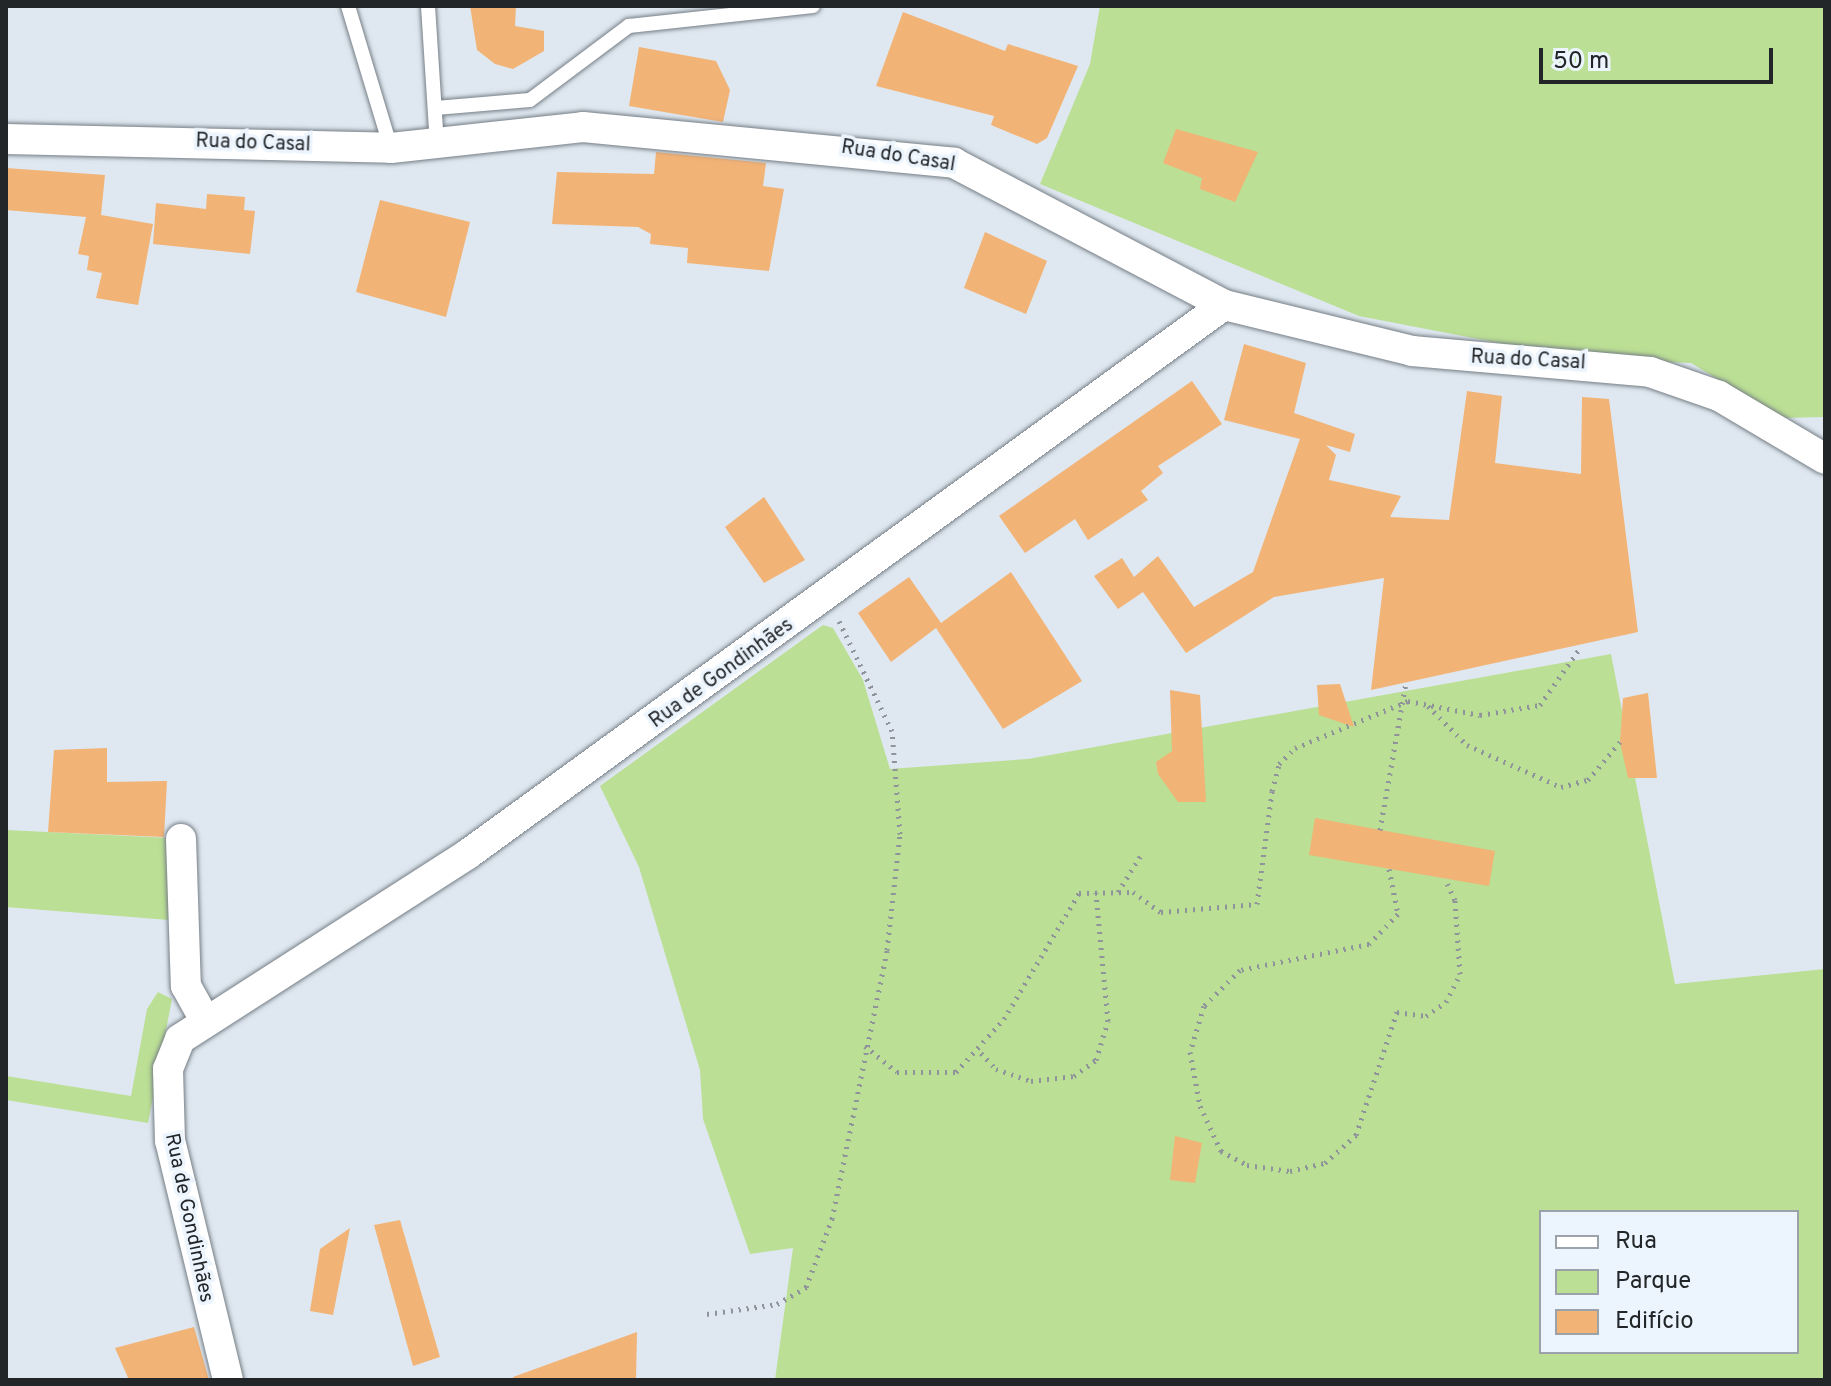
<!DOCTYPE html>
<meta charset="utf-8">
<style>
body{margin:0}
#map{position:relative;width:1831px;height:1386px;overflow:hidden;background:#dfe8f0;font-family:Overpass,sans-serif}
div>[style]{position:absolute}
.green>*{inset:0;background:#bbdf94}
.building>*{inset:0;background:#f2b376}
.path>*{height:5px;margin-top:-2.5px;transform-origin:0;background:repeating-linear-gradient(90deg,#8e949a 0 2px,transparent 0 8px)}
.roads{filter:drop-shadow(0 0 2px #767e86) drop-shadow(0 0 2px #767e86)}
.lane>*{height:14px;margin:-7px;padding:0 7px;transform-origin:7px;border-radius:7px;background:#fff}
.street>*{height:30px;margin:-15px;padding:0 15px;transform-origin:15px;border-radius:15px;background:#fff}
span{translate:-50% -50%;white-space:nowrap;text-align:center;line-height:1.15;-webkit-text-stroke:7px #ecf5fe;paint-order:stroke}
.street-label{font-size:20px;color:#232629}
.frame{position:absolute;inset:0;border:8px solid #232629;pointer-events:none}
.legend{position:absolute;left:1539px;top:1210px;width:260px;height:144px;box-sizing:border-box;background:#ecf5fe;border:2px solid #9ca2a9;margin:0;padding:10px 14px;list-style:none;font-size:24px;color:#232629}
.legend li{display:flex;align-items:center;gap:16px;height:40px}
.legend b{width:40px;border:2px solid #9ca2a9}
.scale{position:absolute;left:1539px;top:48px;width:234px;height:36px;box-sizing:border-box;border:4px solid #232629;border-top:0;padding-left:10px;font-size:24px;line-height:28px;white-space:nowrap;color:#232629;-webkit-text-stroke:6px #ecf5fe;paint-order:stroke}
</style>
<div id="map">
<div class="green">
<i style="clip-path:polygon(1100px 6px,1825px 6px,1825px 417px,1782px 418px,1691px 363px,1577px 358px,1359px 316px,1040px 184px,1090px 64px)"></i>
<i style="clip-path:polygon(evenodd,823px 625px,833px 628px,863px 680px,890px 769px,1028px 759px,1611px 654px,1675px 984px,1825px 969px,1825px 1380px,775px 1380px,793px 1248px,750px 1254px,703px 1119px,700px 1070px,639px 867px,600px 786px,823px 625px,1541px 1212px,1797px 1212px,1797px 1352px,1541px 1352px,1541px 1212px)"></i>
<i style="clip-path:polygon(6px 830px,171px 838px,169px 920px,6px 907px)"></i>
<i style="clip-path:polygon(158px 992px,172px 999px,148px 1123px,6px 1100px,6px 1076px,131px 1096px,147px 1009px)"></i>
</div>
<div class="building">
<i style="clip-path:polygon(470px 6px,516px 6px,515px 26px,544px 31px,544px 51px,513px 69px,495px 64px,477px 50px)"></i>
<i style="clip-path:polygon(903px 12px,1005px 51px,1008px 44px,1078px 66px,1047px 138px,1037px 144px,991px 125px,994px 116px,876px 86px)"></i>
<i style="clip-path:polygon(639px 47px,716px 61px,730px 90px,723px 122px,629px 106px)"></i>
<i style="clip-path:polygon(1176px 129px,1258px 152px,1235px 202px,1200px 189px,1202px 178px,1163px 163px)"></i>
<i style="clip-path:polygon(656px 152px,766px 163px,763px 186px,784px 189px,769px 271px,687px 263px,688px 248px,650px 244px,651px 234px,638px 227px,552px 224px,557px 172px,654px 174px)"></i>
<i style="clip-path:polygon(6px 168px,105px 175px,101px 215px,153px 224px,138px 305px,96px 298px,102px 273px,87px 270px,89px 256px,78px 254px,86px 217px,6px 210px)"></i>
<i style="clip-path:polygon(207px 194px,245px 197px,244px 210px,255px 211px,250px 254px,153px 244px,156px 203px,206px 209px)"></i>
<i style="clip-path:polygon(380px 200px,470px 222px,446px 317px,356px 292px)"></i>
<i style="clip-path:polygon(985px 232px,1047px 261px,1026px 314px,964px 288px)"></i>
<i style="clip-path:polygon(1244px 344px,1306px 363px,1294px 413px,1355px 434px,1350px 452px,1326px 445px,1336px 455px,1329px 480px,1401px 496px,1390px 517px,1449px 520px,1467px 391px,1502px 396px,1495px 463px,1581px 474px,1582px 397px,1609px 399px,1638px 632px,1371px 690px,1384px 578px,1274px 597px,1186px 653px,1143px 592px,1118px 609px,1094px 576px,1122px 558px,1134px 577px,1158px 556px,1194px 607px,1253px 572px,1300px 439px,1224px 420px)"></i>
<i style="clip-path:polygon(1192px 381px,1222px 424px,1158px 466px,1163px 473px,1141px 491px,1148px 500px,1088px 540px,1075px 519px,1025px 553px,999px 516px)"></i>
<i style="clip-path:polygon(764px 497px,805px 560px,764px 583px,725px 527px)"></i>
<i style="clip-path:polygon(1011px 572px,1082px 681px,1003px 729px,936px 628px,891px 662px,858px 613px,909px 577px,941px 623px)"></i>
<i style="clip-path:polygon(1340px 684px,1354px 727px,1319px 715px,1317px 685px)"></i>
<i style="clip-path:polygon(1170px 690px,1200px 695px,1206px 802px,1178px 802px,1158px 774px,1156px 762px,1172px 751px)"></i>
<i style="clip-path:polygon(1648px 693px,1657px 778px,1628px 778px,1620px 742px,1623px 698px)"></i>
<i style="clip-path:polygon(107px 748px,107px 782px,167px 781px,164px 837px,48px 832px,54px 750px)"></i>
<i style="clip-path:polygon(1315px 818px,1495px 851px,1489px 886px,1309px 855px)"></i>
<i style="clip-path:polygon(1175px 1136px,1202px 1143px,1195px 1183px,1170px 1180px)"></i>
<i style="clip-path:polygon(400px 1220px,440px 1357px,413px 1366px,374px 1225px)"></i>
<i style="clip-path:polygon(350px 1228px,333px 1315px,310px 1311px,320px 1249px)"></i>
<i style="clip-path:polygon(194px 1327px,209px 1380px,129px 1380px,115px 1348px)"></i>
<i style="clip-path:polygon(637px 1332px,636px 1380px,514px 1380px,513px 1377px)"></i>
</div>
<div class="path">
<i style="left:1428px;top:706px;width:55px;rotate:45deg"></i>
<i style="left:1467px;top:745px;width:103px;rotate:24.1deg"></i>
<i style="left:1561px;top:787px;width:28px;rotate:-15deg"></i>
<i style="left:1588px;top:780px;width:50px;rotate:-49.9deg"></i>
<i style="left:1380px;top:830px;width:150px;rotate:-80deg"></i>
<i style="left:1389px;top:869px;width:46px;rotate:78.7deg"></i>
<i style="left:1398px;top:914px;width:42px;rotate:134deg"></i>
<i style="left:1369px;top:944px;width:132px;rotate:168.6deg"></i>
<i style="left:1240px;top:970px;width:51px;rotate:135deg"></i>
<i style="left:1204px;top:1006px;width:48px;rotate:106.9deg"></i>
<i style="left:1190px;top:1052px;width:55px;rotate:79.5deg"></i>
<i style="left:1200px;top:1106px;width:50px;rotate:65deg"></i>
<i style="left:1221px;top:1151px;width:30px;rotate:28deg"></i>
<i style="left:1247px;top:1165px;width:43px;rotate:7.9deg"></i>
<i style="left:1290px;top:1171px;width:36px;rotate:-13deg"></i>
<i style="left:1325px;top:1163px;width:42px;rotate:-42.1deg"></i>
<i style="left:1356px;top:1135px;width:130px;rotate:-71.6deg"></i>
<i style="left:1397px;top:1012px;width:29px;rotate:8deg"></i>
<i style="left:1426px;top:1016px;width:24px;rotate:-35deg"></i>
<i style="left:1446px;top:1002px;width:31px;rotate:-63deg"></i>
<i style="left:1460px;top:974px;width:74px;rotate:-93.9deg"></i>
<i style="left:1455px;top:900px;width:23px;rotate:-115deg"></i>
<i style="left:1118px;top:892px;width:47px;rotate:-58deg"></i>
<i style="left:865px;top:1046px;width:41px;rotate:39.1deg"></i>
<i style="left:897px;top:1072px;width:59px"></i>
<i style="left:956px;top:1072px;width:72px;rotate:-47.8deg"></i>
<i style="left:1004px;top:1019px;width:147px;rotate:-59.2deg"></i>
<i style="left:1079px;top:893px;width:54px;rotate:-1.1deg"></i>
<i style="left:1133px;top:892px;width:34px;rotate:36deg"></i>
<i style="left:1161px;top:912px;width:96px;rotate:-4.8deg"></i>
<i style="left:1257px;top:904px;width:114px;rotate:-82.4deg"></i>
<i style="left:1272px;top:791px;width:28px;rotate:-75deg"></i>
<i style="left:1279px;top:764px;width:23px;rotate:-45deg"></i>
<i style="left:1295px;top:748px;width:122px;rotate:-22.6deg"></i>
<i style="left:1408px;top:701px;width:73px;rotate:11deg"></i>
<i style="left:1480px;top:715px;width:61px;rotate:-9.5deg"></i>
<i style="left:1540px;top:705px;width:70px;rotate:-54.9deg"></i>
<i style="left:981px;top:1053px;width:22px;rotate:47deg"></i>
<i style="left:996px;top:1069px;width:37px;rotate:19deg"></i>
<i style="left:1031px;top:1081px;width:43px;rotate:-6.6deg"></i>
<i style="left:1074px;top:1076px;width:27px;rotate:-36deg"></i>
<i style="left:1096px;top:1060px;width:41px;rotate:-72.9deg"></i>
<i style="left:1108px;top:1021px;width:129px;rotate:-95.4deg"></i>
<i style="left:707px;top:1314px;width:71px;rotate:-8.1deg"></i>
<i style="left:777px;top:1304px;width:34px;rotate:-30deg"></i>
<i style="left:806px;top:1287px;width:73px;rotate:-69.1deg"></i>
<i style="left:832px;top:1219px;width:275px;rotate:-78.4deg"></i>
<i style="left:887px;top:950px;width:117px;rotate:-83.6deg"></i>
<i style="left:900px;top:834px;width:103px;rotate:-94.4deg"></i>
<i style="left:892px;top:731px;width:122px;rotate:-115.7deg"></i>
</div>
<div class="roads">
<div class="lane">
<i style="left:348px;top:6px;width:148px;rotate:73.2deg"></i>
<i style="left:428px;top:6px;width:139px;rotate:86.3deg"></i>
<i style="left:436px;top:108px;width:94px;rotate:-4.9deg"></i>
<i style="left:530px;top:100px;width:124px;rotate:-36.8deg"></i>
<i style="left:629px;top:26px;width:185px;rotate:-6.2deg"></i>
</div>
<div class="street">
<i style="left:6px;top:139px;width:385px;rotate:1.3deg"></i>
<i style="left:391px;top:148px;width:193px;rotate:-6.2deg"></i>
<i style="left:583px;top:127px;width:373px;rotate:5.5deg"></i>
<i style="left:954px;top:163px;width:305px;rotate:27.7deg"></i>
<i style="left:1224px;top:305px;width:194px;rotate:13.7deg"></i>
<i style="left:1412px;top:351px;width:239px;rotate:5deg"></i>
<i style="left:1650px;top:372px;width:73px;rotate:19.2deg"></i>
<i style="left:1719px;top:396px;width:123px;rotate:30.7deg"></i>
<i style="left:181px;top:839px;width:147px;rotate:88.1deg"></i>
<i style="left:186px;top:986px;width:38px;rotate:61deg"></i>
<i style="left:228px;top:1380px;width:246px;rotate:-103.6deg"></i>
<i style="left:170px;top:1141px;width:72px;rotate:-91.6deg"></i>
<i style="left:168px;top:1069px;width:32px;rotate:-68deg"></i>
<i style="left:180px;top:1039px;width:342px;rotate:-32.7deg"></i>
<i style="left:468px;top:854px;width:934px;rotate:-35.99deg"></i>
</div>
</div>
<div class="street-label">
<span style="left:253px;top:144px;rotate:2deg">Rua do Casal</span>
<span style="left:898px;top:157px;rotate:9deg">Rua do Casal</span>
<span style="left:1528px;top:361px;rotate:3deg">Rua do Casal</span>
<span style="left:722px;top:674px;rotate:-36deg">Rua de Gondinhães</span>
<span style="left:188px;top:1218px;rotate:78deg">Rua de Gondinhães</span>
</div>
<div class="frame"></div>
<ul class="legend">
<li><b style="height:10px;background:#fff"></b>Rua</li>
<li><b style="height:22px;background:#bbdf94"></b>Parque</li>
<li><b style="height:22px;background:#f2b376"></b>Edifício</li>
</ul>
<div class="scale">50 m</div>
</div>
